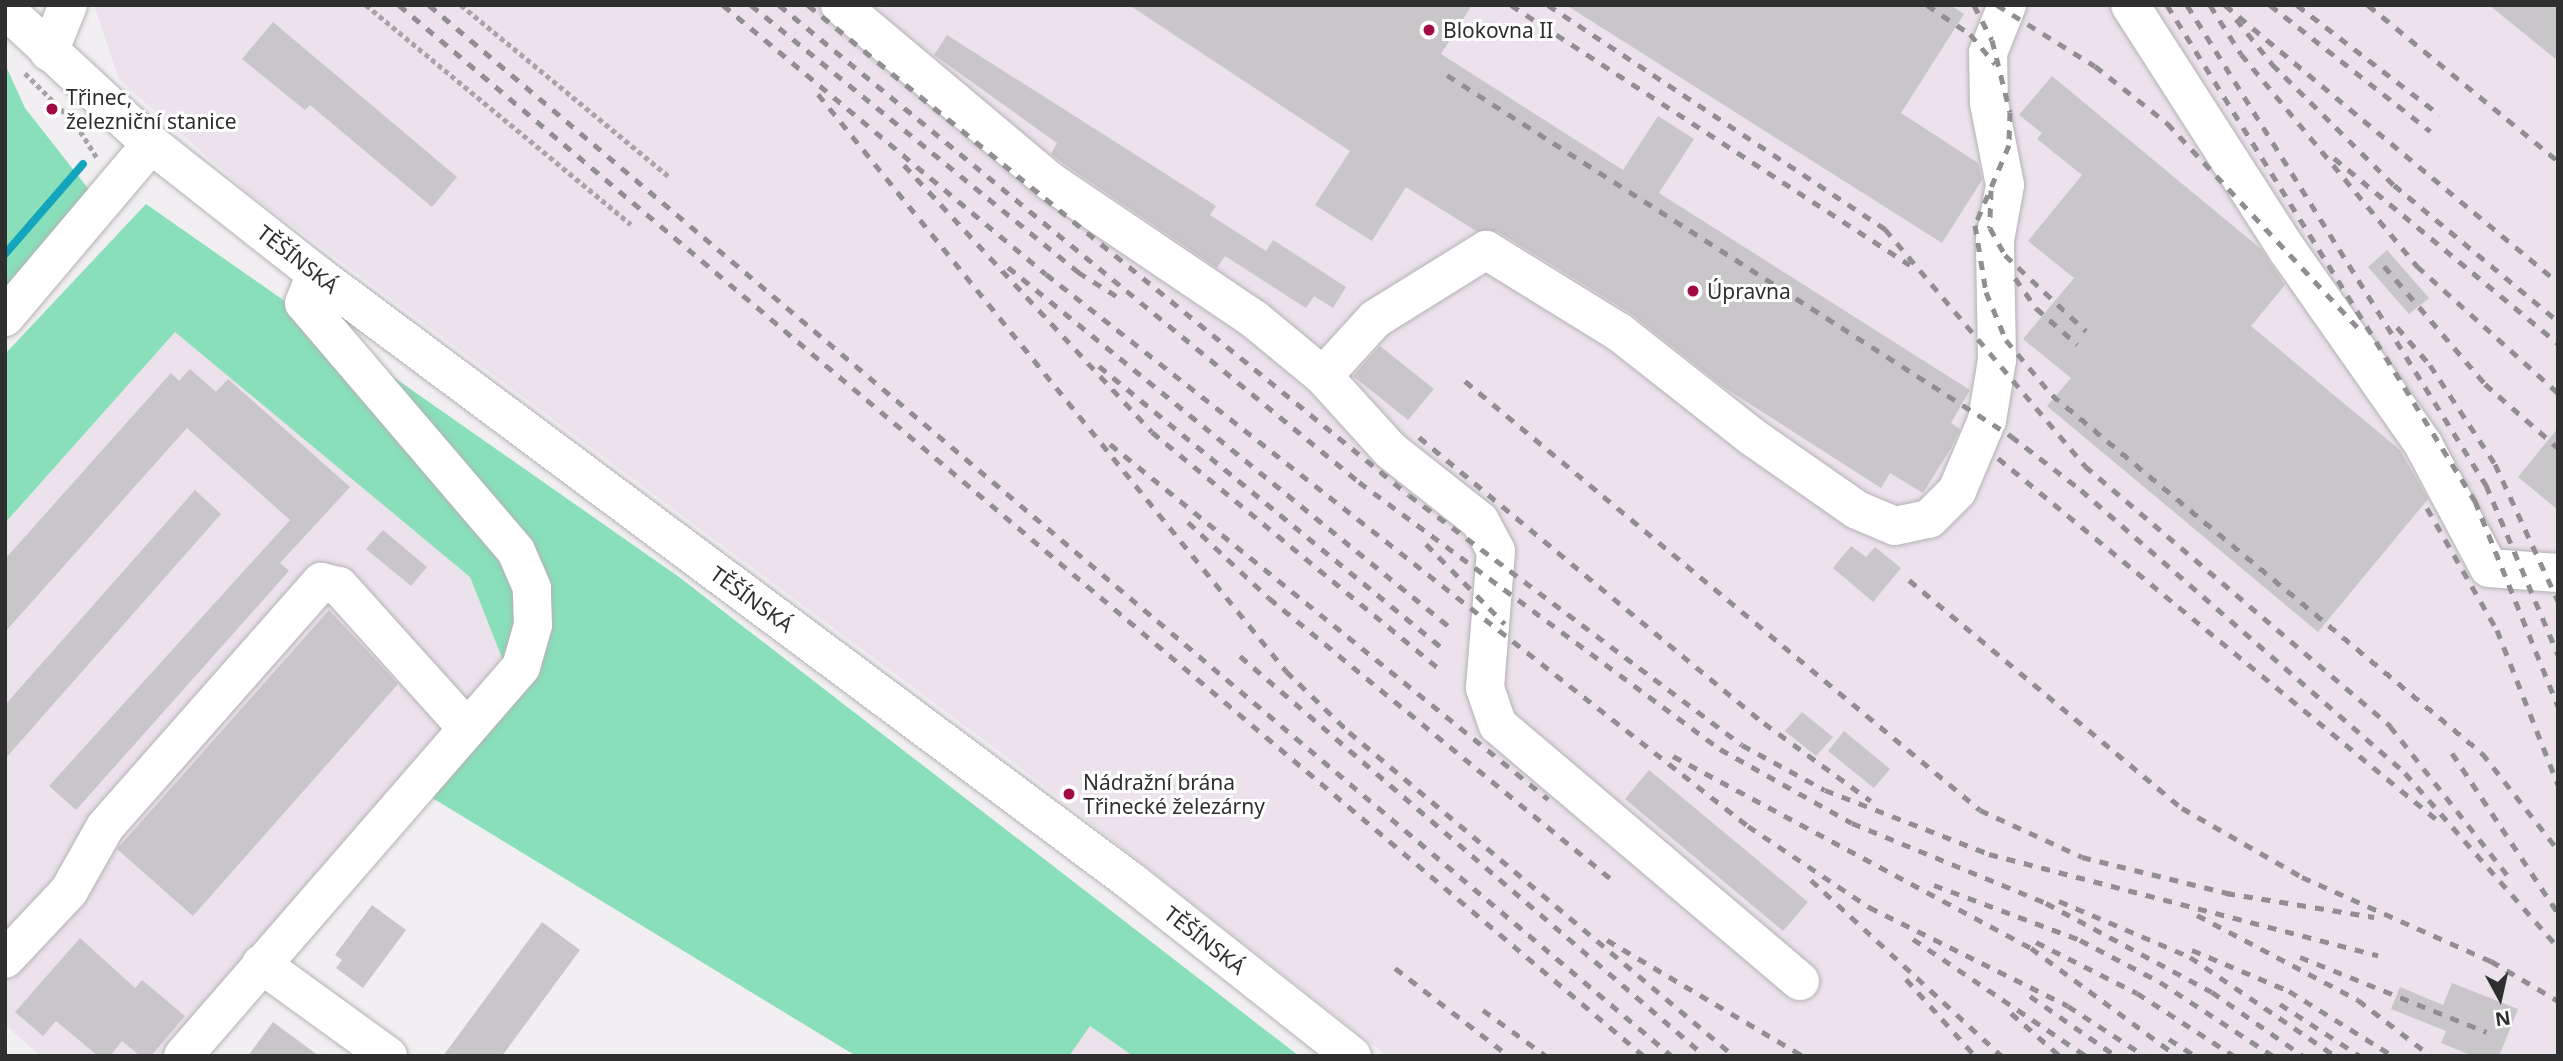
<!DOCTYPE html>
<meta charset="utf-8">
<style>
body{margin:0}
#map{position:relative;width:2563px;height:1061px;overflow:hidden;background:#f2eff2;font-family:"Noto Sans",sans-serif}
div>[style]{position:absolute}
.built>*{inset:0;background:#ebe2eb}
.green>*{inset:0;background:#88dfb9}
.stream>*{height:8px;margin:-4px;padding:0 4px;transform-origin:4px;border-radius:4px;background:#13a5bb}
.building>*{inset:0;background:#c9c6c9}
.path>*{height:4.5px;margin-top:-2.25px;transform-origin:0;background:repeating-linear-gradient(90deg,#a7a5a7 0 5px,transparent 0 8.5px)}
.roads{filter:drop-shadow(0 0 2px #b4b1b4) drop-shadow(0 0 2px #b4b1b4)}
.minor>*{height:38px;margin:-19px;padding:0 19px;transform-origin:19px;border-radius:19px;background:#fff}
.major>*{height:38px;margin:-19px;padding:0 19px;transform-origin:19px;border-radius:19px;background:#fff}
.rail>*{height:5px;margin-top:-2.5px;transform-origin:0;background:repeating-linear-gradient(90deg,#908e90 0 9px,transparent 0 18px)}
.dots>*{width:19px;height:19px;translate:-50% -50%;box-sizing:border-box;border:4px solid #fff;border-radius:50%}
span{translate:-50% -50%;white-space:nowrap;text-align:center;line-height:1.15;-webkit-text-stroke:6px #fff;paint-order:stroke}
.poi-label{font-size:21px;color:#302f30}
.left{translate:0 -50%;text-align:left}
.street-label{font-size:21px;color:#302f30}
.frame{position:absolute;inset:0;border:7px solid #302f30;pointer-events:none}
.north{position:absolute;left:2465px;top:963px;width:70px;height:70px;-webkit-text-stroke:5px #fff;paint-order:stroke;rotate:172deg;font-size:19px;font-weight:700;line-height:28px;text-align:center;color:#302f30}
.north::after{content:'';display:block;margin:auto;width:24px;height:32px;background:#302f30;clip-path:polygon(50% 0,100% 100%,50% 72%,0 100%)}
</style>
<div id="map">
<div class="built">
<i style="clip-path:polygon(94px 5px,2558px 5px,2558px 1056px,1387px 1056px,1012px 761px,250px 194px,119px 80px)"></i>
<i style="clip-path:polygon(175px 331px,470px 577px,505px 664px,168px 1056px,41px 1056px,5px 1025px,5px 523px)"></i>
<i style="clip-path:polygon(1090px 1026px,1133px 1056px,1069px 1056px)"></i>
</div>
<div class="green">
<i style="clip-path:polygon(5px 64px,25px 108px,90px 191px,5px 290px)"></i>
<i style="clip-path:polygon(146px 204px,679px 577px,1299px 1056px,1133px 1056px,1090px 1026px,1069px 1056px,856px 1056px,421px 791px,514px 688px,470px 577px,175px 332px,5px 523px,5px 354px)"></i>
</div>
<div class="stream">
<i style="left:5px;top:254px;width:119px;rotate:-49.1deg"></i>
</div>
<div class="building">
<i style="clip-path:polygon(1129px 5px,1472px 5px,1441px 54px,1623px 170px,1658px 116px,1694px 139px,1659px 193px,1970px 390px,1951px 423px,1960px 429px,1951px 448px,1923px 493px,1890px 473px,1881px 488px,1725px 388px,1630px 313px,1497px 231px,1476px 231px,1406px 187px,1372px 241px,1315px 205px,1350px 151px)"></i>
<i style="clip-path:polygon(1566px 5px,1950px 5px,1964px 14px,1901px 113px,1978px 163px,1982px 180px,1942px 243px)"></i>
<i style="clip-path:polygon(2489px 5px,2558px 5px,2558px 61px)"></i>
<i style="clip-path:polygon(273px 22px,457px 177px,432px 207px,310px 105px,305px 110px,242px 59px)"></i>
<i style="clip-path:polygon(947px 35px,1216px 206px,1210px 215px,1266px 251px,1273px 240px,1346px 287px,1333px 308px,1314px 296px,1306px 308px,1225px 256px,1217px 268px,1064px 164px,1051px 154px,1057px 143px,934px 55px)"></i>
<i style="clip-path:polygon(2052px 76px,2261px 249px,2285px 285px,2251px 326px,2400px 450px,2428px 499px,2318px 632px,2047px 406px,2071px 378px,2023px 339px,2074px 278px,2028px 241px,2082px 175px,2037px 139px,2042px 133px,2019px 115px)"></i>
<i style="clip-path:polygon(2387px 250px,2429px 298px,2409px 314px,2368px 267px)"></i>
<i style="clip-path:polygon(1380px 346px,1434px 389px,1408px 420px,1353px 376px)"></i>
<i style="clip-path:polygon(190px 369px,216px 392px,228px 379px,350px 487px,280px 563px,289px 571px,76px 810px,49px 786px,290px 520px,187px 428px,5px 632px,5px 559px,171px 373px,179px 381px)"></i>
<i style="clip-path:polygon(2558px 428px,2558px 510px,2518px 477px)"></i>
<i style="clip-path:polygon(195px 490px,221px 514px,5px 759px,5px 705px)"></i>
<i style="clip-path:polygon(383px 530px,427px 567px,411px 586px,366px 549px)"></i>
<i style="clip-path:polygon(1851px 546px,1866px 557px,1875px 547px,1901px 568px,1873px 602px,1833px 568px)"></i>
<i style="clip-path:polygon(329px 610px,398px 684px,193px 916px,117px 849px)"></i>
<i style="clip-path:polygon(1802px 712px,1833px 737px,1816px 756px,1785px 731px)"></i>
<i style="clip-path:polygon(1844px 731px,1890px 769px,1874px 788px,1828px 751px)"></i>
<i style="clip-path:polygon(1649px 770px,1808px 902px,1783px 931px,1625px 799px)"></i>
<i style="clip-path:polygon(372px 905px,406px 930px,363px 988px,336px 968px,342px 960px,335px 955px)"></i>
<i style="clip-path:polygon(542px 922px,580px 950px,502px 1056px,443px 1056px)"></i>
<i style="clip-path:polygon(80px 938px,135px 988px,142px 980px,185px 1016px,151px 1056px,140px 1056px,122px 1041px,110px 1056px,98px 1056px,56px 1021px,43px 1036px,15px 1012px)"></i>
<i style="clip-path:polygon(2452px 983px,2518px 1009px,2499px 1056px,2473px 1056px,2441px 1043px,2446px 1031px,2391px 1009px,2400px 987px,2443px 1005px)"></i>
<i style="clip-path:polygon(273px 1022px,319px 1056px,248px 1056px)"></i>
</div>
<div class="path">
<i style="left:366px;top:5px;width:344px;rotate:39.6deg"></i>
<i style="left:461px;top:5px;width:272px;rotate:39.5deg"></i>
<i style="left:25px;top:73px;width:72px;rotate:45deg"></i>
<i style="left:76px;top:124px;width:40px;rotate:58deg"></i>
</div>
<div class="roads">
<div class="minor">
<i style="left:840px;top:5px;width:275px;rotate:40deg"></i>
<i style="left:1051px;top:182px;width:245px;rotate:34deg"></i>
<i style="left:1254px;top:319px;width:89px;rotate:39.6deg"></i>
<i style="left:1323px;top:376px;width:100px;rotate:47.8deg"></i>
<i style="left:1390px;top:450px;width:115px;rotate:38.3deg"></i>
<i style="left:1480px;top:521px;width:34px;rotate:62deg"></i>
<i style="left:1496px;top:551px;width:137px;rotate:94.6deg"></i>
<i style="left:1485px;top:688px;width:39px;rotate:71deg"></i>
<i style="left:1498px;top:725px;width:396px;rotate:40.3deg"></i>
<i style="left:2130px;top:5px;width:292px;rotate:57.3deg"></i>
<i style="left:2288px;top:251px;width:236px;rotate:55deg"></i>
<i style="left:2423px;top:444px;width:140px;rotate:62deg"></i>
<i style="left:2489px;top:568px;width:69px;rotate:4.1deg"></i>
<i style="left:49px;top:52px;width:51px;rotate:-68deg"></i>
<i style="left:5px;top:317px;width:226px;rotate:-49.8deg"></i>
<i style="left:1323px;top:376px;width:77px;rotate:-47.6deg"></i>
<i style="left:1375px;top:319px;width:131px;rotate:-31.9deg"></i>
<i style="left:1486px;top:250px;width:156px;rotate:31.7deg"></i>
<i style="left:1619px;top:332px;width:168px;rotate:38.2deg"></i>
<i style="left:1751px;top:436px;width:129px;rotate:34.9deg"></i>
<i style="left:1857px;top:510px;width:41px;rotate:22.8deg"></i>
<i style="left:1895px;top:526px;width:35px;rotate:-12deg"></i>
<i style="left:1929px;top:519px;width:40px;rotate:-45deg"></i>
<i style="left:1957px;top:491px;width:77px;rotate:-67.1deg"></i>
<i style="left:1987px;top:420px;width:61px;rotate:-80.5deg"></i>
<i style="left:1997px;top:360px;width:120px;rotate:-91deg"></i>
<i style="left:1995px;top:240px;width:56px;rotate:-79.7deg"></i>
<i style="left:2005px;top:185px;width:84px;rotate:-101deg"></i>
<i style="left:1989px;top:103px;width:50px;rotate:-91.1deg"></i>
<i style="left:1988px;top:53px;width:52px;rotate:-68.4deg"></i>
<i style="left:5px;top:959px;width:93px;rotate:-46.7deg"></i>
<i style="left:69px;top:891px;width:73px;rotate:-60.6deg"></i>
<i style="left:105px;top:827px;width:327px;rotate:-48.6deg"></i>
<i style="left:321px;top:582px;width:18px;rotate:13deg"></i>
<i style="left:339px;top:586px;width:188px;rotate:48deg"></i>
<i style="left:261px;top:964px;width:157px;rotate:35.9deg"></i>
<i style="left:183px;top:1056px;width:515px;rotate:-49.01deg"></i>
<i style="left:521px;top:667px;width:44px;rotate:-74.1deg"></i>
<i style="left:533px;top:625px;width:37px;rotate:-92deg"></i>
<i style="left:532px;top:588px;width:40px;rotate:-113.4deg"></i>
<i style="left:516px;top:551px;width:326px;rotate:-130.5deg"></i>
<i style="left:304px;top:303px;width:31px;rotate:-68deg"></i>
</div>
<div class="major">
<i style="left:5px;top:9px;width:199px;rotate:42.8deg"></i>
<i style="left:151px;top:144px;width:210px;rotate:38.2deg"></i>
<i style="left:316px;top:274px;width:1019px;rotate:36.7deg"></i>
<i style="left:1133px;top:883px;width:279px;rotate:38.3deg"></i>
</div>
</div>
<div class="rail">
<i style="left:399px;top:5px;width:1629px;rotate:40.17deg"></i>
<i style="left:429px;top:5px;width:1628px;rotate:40.22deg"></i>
<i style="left:723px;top:5px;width:420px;rotate:39.8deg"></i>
<i style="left:1046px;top:274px;width:893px;rotate:38.18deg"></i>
<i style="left:1748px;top:826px;width:146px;rotate:33.8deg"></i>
<i style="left:1869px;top:907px;width:222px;rotate:26.4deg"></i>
<i style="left:2068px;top:1006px;width:92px;rotate:33deg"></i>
<i style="left:751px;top:5px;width:431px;rotate:39.2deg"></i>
<i style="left:779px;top:5px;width:751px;rotate:39.43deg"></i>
<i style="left:1359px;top:482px;width:449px;rotate:36.5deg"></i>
<i style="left:1720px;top:749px;width:151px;rotate:29.3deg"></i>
<i style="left:1852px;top:823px;width:210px;rotate:22.4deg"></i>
<i style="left:2046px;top:903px;width:188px;rotate:28.2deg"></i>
<i style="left:2212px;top:992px;width:111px;rotate:35.1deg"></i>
<i style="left:808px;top:5px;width:775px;rotate:39.19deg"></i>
<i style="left:1409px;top:495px;width:416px;rotate:36.9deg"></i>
<i style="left:1742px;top:745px;width:94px;rotate:28.5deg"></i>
<i style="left:1825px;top:790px;width:176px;rotate:21.3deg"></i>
<i style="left:1989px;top:854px;width:402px;rotate:14.6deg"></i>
<i style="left:1511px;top:5px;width:476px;rotate:33.1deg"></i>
<i style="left:1548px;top:5px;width:405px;rotate:33.6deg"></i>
<i style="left:1885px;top:229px;width:310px;rotate:49.8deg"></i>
<i style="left:2085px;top:466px;width:401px;rotate:40.4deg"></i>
<i style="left:2390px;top:726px;width:196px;rotate:51.8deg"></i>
<i style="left:1927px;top:5px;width:52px;rotate:34deg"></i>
<i style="left:1970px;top:34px;width:39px;rotate:50deg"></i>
<i style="left:1974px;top:5px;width:39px;rotate:63deg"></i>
<i style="left:1992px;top:40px;width:74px;rotate:76deg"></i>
<i style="left:2010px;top:112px;width:33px;rotate:92deg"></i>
<i style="left:2009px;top:145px;width:87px;rotate:113deg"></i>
<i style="left:1975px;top:225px;width:68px;rotate:80.7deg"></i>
<i style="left:1986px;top:292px;width:52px;rotate:67.4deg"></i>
<i style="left:2006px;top:340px;width:72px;rotate:50.1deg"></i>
<i style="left:2052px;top:395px;width:560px;rotate:39.78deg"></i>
<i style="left:2482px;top:753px;width:123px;rotate:51.9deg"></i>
<i style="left:1997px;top:5px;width:115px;rotate:31.9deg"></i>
<i style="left:2095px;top:66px;width:92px;rotate:38.4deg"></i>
<i style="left:2167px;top:123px;width:282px;rotate:47deg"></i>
<i style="left:2167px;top:5px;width:584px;rotate:58.16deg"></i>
<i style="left:2475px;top:501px;width:221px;rotate:68deg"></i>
<i style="left:2187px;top:5px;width:566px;rotate:58.08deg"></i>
<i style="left:2486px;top:485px;width:185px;rotate:67deg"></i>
<i style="left:2210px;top:5px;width:58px;rotate:57.7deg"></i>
<i style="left:2241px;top:54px;width:276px;rotate:50.3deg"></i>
<i style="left:2417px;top:266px;width:190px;rotate:42deg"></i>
<i style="left:2225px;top:5px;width:433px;rotate:39.8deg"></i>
<i style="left:2270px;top:5px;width:204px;rotate:38.2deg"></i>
<i style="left:2297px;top:5px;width:180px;rotate:37.6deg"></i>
<i style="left:2368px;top:5px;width:246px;rotate:39.4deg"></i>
<i style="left:2236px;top:19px;width:58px;rotate:51.3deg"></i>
<i style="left:2272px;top:64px;width:172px;rotate:44.8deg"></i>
<i style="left:2394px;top:185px;width:213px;rotate:39.7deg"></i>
<i style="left:1447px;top:75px;width:670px;rotate:32.62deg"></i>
<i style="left:2011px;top:436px;width:88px;rotate:37.6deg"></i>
<i style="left:2081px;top:490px;width:430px;rotate:41.1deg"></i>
<i style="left:2405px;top:773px;width:232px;rotate:48.7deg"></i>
<i style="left:818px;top:94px;width:743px;rotate:50.95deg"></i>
<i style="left:1286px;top:671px;width:88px;rotate:44.1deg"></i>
<i style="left:1349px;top:732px;width:503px;rotate:40.08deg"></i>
<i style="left:2334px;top:158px;width:291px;rotate:39.6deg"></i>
<i style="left:904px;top:165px;width:364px;rotate:47.1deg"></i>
<i style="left:1152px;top:432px;width:372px;rotate:39.5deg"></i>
<i style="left:1991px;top:190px;width:38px;rotate:92deg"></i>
<i style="left:1990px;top:228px;width:31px;rotate:61deg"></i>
<i style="left:2005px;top:255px;width:111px;rotate:43.2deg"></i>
<i style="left:2384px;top:266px;width:155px;rotate:49.4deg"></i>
<i style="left:2485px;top:384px;width:97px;rotate:41.2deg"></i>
<i style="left:1008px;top:267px;width:571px;rotate:39.18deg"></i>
<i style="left:1078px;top:272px;width:53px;rotate:31.9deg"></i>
<i style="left:2015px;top:278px;width:37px;rotate:55deg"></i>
<i style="left:2036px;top:308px;width:55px;rotate:41.3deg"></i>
<i style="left:2397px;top:327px;width:50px;rotate:49deg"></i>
<i style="left:2430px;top:365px;width:118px;rotate:56.7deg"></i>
<i style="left:2495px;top:464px;width:151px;rotate:65.3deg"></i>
<i style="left:1099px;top:366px;width:445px;rotate:39.4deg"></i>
<i style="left:1465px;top:381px;width:670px;rotate:39.79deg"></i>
<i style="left:1980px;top:810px;width:112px;rotate:24.7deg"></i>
<i style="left:2082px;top:857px;width:158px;rotate:13.9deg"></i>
<i style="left:1419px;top:437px;width:448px;rotate:39.7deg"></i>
<i style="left:1764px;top:723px;width:132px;rotate:36.1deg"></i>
<i style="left:1110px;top:444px;width:564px;rotate:39.02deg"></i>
<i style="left:1998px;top:458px;width:568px;rotate:39.5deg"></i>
<i style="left:2427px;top:508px;width:141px;rotate:60.2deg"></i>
<i style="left:2497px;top:630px;width:167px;rotate:68.5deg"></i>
<i style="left:1188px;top:522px;width:111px;rotate:43.2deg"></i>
<i style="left:1269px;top:598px;width:441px;rotate:39.4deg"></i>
<i style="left:1426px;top:544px;width:112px;rotate:45.4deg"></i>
<i style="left:1909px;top:580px;width:356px;rotate:39.9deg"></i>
<i style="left:2182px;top:808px;width:138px;rotate:29.9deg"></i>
<i style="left:2302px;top:877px;width:207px;rotate:24deg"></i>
<i style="left:2491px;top:961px;width:78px;rotate:30.8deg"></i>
<i style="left:1240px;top:656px;width:613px;rotate:40.7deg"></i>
<i style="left:2452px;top:753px;width:192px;rotate:56.5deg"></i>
<i style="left:1673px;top:756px;width:406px;rotate:28.2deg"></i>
<i style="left:2031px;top:948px;width:182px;rotate:36.5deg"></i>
<i style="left:1811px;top:880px;width:260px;rotate:42.7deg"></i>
<i style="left:1934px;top:885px;width:156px;rotate:20.6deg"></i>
<i style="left:2080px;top:940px;width:90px;rotate:27.7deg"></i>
<i style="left:2160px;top:982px;width:135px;rotate:33.2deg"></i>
<i style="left:2226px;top:893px;width:150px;rotate:9.2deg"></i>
<i style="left:2059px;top:901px;width:142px;rotate:23.1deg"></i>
<i style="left:2190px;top:957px;width:176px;rotate:34.3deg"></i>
<i style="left:2197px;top:915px;width:182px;rotate:27.8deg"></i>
<i style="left:2358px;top:1000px;width:92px;rotate:37.5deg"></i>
<i style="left:1913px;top:939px;width:209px;rotate:34.1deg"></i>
<i style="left:1607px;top:940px;width:228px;rotate:30.6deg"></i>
<i style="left:2036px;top:942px;width:113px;rotate:26.8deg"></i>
<i style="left:2137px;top:993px;width:116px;rotate:33deg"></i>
<i style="left:2192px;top:950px;width:105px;rotate:22.9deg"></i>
<i style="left:2289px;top:991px;width:123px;rotate:32deg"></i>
<i style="left:2300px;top:957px;width:201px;rotate:21.9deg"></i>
<i style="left:1395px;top:968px;width:144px;rotate:37.7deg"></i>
<i style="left:1906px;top:979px;width:103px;rotate:48.1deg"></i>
<i style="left:2030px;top:996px;width:105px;rotate:34.9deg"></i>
<i style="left:2280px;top:1004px;width:95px;rotate:33deg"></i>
<i style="left:1483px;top:1010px;width:78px;rotate:36.1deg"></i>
<i style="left:2011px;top:1013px;width:65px;rotate:41.3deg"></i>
<i style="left:2169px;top:1039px;width:31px;rotate:33deg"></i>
</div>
<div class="dots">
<i style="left:1429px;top:30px;background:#a30945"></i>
<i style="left:52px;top:109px;background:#a30945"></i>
<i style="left:1693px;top:291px;background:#a30945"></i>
<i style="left:1069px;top:794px;background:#a30945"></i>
</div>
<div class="poi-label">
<span class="left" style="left:1443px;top:30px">Blokovna II</span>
<span class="left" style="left:66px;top:109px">Třinec,<br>železniční stanice</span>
<span class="left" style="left:1707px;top:291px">Úpravna</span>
<span class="left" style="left:1083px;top:794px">Nádražní brána<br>Třinecké železárny</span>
</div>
<div class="street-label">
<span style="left:298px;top:259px;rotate:38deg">TĚŠÍNSKÁ</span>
<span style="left:752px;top:599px;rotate:36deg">TĚŠÍNSKÁ</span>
<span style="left:1205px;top:940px;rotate:38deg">TĚŠÍNSKÁ</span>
</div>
<div class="frame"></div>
<div class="north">N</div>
</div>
